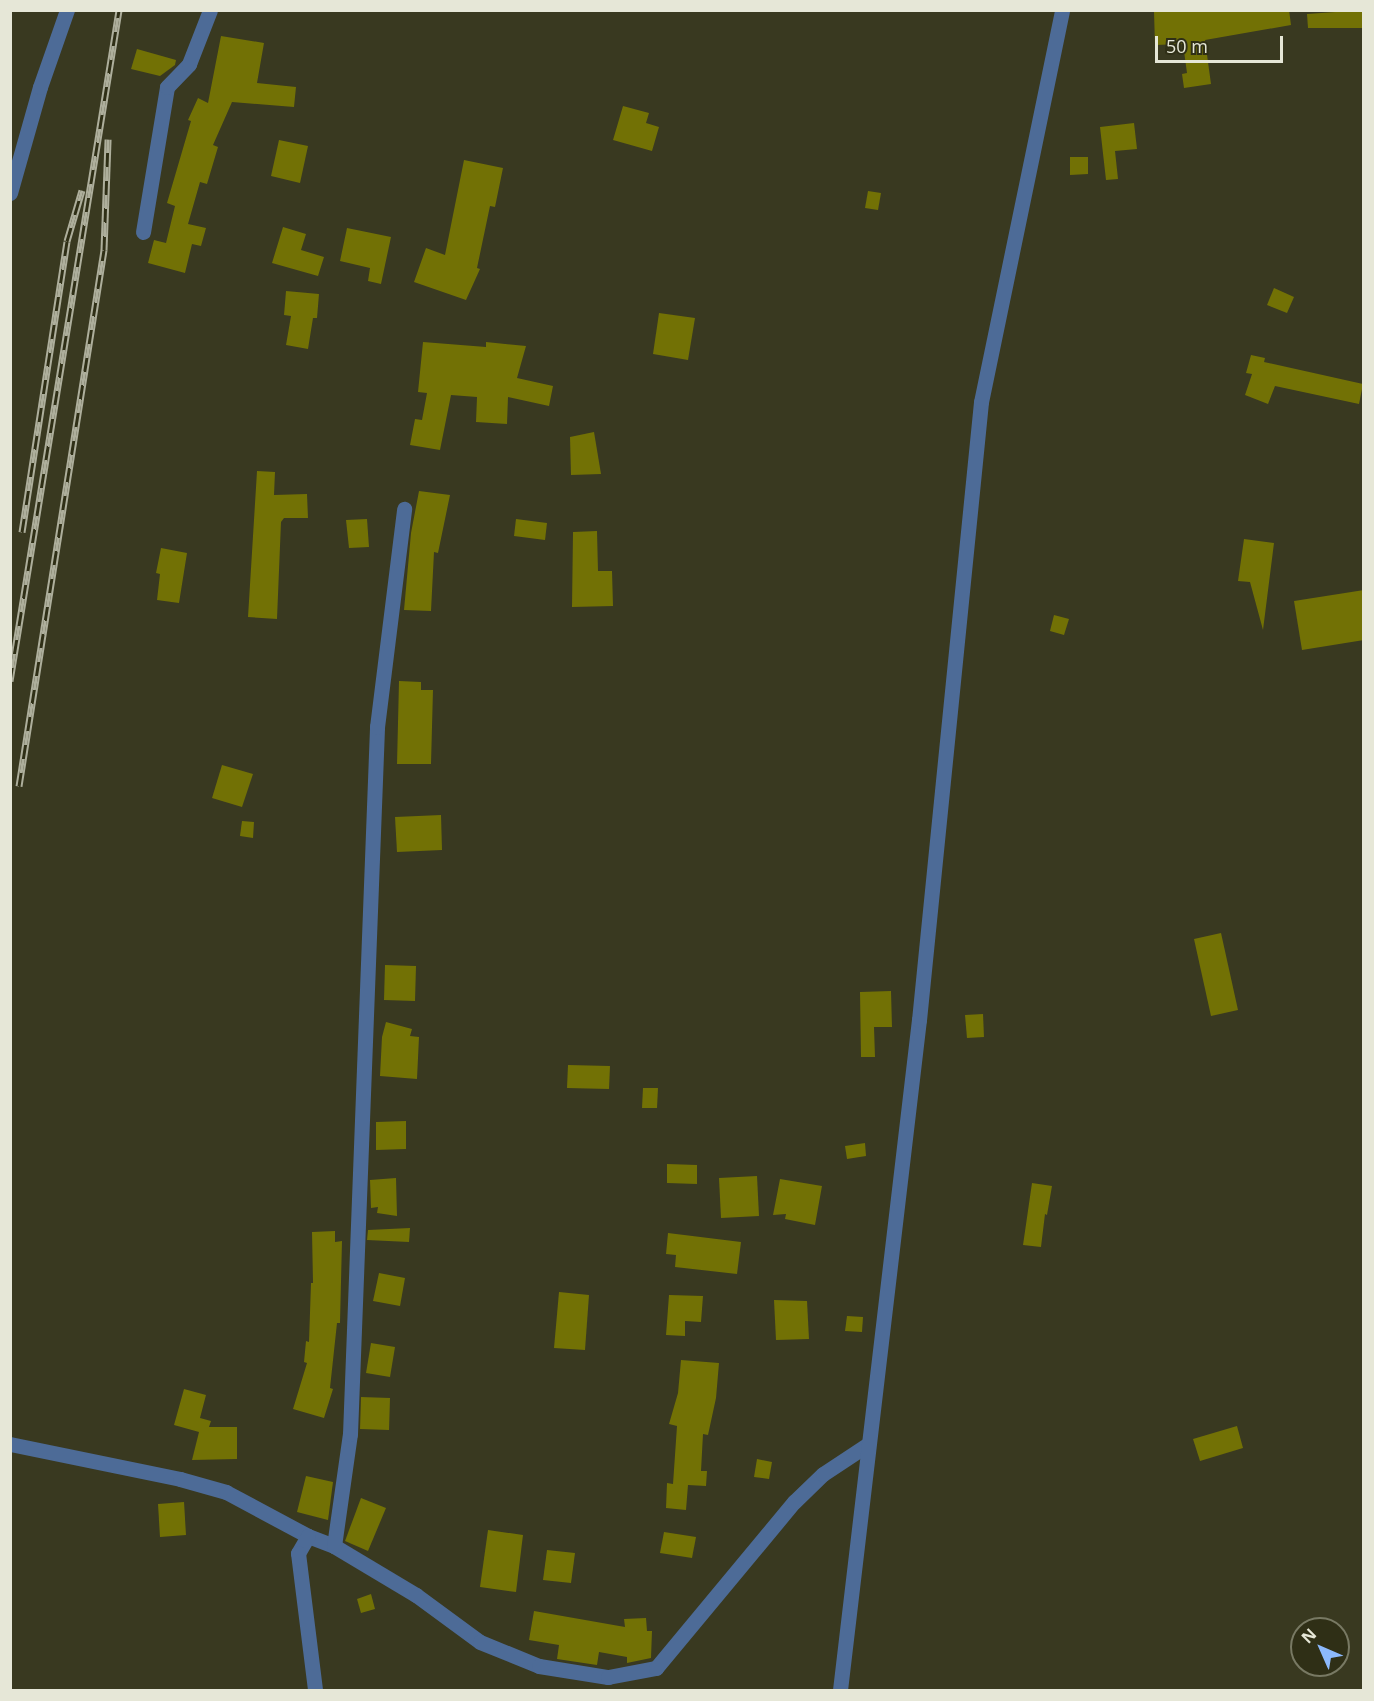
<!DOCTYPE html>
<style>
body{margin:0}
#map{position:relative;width:1374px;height:1701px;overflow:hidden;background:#393920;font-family:"Open Sans",sans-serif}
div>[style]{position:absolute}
.building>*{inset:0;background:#727105}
.minor>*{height:15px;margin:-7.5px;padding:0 7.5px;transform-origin:7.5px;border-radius:7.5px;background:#4d6b97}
.rail>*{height:7px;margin-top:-3.5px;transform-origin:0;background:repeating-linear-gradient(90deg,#2f2f16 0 14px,#aeaf9c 0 28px);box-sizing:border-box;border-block:2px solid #aeaf9c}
span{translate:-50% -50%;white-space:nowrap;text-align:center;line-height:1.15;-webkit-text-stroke:4.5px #2f2f16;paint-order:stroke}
.frame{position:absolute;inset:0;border:12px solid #e6e7d7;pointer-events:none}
.north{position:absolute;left:1290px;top:1617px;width:60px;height:60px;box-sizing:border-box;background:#2f2f16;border:2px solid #787963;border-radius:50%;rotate:315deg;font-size:16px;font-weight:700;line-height:24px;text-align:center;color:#e6e7d7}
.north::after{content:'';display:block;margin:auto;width:21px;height:27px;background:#8cb9fc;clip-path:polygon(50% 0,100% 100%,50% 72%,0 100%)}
.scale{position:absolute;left:1155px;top:36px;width:128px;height:27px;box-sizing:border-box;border:3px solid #e6e7d7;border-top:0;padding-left:8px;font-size:18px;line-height:21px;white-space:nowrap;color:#e6e7d7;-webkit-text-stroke:4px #2f2f16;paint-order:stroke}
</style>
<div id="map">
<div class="building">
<i style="clip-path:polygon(1289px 10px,1291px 25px,1205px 40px,1211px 84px,1184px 88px,1182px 74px,1187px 73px,1183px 44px,1155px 45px,1154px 12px)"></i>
<i style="clip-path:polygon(1364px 10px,1364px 28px,1308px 28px,1307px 14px)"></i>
<i style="clip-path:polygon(221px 36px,264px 43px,257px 83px,296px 87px,294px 107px,232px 102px,213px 145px,218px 147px,207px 184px,200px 182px,188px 224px,206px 228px,201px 246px,192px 244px,185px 273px,148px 263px,154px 240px,166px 243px,175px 206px,167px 203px,191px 121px,188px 120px,198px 98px,208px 103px)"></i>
<i style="clip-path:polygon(137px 49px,176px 60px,175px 65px,160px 76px,131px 69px)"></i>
<i style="clip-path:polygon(623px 106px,649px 113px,646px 123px,659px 127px,652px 151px,613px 140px)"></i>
<i style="clip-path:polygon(1134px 123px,1137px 149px,1115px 151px,1118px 179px,1106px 180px,1100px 127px)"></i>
<i style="clip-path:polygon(279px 140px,308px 146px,300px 183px,271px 176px)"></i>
<i style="clip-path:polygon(1070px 157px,1088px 157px,1088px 174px,1070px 175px)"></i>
<i style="clip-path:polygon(464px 160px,503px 168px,495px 207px,490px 206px,477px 268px,480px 269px,466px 300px,414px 282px,426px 248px,445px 255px)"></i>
<i style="clip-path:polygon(868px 191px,881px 193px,878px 210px,865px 208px)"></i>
<i style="clip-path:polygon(283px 227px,306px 234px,301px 250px,324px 257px,318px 276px,272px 263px)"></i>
<i style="clip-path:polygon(347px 228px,391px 237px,381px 284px,368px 281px,370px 268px,340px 261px)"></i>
<i style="clip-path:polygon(1274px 288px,1294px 297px,1287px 313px,1267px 305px)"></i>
<i style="clip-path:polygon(286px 291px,319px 294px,317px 318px,313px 318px,308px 349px,286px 345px,291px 316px,284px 315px)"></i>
<i style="clip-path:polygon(659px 313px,695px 318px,688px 360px,653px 354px)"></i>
<i style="clip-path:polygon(423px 342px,486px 347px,486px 342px,526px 346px,517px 378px,553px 386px,549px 406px,508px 397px,507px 424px,476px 422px,477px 397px,451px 395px,440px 450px,410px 445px,415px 419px,422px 420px,427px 393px,418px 392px)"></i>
<i style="clip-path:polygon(1251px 355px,1265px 358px,1264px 362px,1363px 384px,1359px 404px,1275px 386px,1268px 404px,1245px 395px,1252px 374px,1246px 373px)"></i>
<i style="clip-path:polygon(594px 432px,601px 474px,571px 475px,570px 437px)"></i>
<i style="clip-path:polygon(257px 471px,275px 472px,274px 495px,307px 494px,308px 518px,284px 518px,281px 522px,277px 619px,248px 617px)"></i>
<i style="clip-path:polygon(419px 491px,450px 495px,438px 553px,434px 552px,431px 611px,404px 610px,411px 533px)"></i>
<i style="clip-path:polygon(367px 519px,369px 547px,349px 548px,346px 520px)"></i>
<i style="clip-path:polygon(516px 519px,547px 523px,545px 540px,514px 536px)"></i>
<i style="clip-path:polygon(597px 531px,598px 571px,612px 571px,613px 606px,572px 607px,573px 532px)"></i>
<i style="clip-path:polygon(1244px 539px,1274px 543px,1263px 630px,1250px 582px,1238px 581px)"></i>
<i style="clip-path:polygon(161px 548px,187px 553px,179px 603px,157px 600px,160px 574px,156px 573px)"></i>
<i style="clip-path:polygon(1364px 590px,1364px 640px,1302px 650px,1294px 601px)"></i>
<i style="clip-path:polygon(1054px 615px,1069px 619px,1064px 635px,1050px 631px)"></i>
<i style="clip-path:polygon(399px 681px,421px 682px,421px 690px,433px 690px,431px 764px,397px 764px)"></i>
<i style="clip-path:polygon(222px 765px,253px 774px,242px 807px,212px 798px)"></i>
<i style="clip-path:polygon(441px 815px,442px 850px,397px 852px,395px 817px)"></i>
<i style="clip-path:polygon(242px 821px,254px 822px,253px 838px,240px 836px)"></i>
<i style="clip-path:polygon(1221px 933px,1238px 1010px,1211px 1016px,1194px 939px)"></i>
<i style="clip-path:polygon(385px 965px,416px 966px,415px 1001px,384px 1000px)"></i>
<i style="clip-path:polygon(891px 991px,892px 1027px,874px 1027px,875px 1057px,861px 1057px,860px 992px)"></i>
<i style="clip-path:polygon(983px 1014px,984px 1037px,967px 1038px,965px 1015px)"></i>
<i style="clip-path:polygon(386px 1022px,412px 1029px,410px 1036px,419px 1037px,417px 1079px,380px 1076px,382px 1037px)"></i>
<i style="clip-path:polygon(568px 1065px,610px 1066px,609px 1089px,567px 1088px)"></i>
<i style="clip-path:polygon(643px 1088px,658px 1088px,657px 1108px,642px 1108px)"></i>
<i style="clip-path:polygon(406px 1121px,406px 1149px,376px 1150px,376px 1122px)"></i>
<i style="clip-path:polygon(865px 1143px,866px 1156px,847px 1159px,845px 1146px)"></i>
<i style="clip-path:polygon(667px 1164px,697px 1165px,697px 1184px,667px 1183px)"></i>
<i style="clip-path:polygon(757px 1176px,759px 1216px,721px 1218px,719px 1178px)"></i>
<i style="clip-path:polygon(396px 1178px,397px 1216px,377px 1213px,378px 1207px,371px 1208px,370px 1180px)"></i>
<i style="clip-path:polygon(780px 1179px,822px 1186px,815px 1225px,785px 1219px,786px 1214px,773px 1215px)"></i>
<i style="clip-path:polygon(1032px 1183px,1052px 1186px,1047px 1215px,1045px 1214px,1041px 1247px,1023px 1245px)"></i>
<i style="clip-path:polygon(410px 1228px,409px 1242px,367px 1240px,368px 1230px)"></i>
<i style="clip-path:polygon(335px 1231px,335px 1242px,342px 1241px,340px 1323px,337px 1323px,330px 1388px,333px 1389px,324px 1418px,293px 1409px,307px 1363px,304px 1362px,306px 1341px,309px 1342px,311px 1283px,313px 1283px,312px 1232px)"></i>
<i style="clip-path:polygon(668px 1233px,741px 1242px,737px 1274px,675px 1267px,676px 1255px,666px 1254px)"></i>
<i style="clip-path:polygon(379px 1273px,405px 1278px,400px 1306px,373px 1301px)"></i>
<i style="clip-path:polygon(559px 1292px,589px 1295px,585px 1350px,554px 1348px)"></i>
<i style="clip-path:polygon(669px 1295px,703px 1296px,701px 1322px,685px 1321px,685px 1336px,666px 1335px)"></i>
<i style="clip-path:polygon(774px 1300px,807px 1301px,809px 1339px,776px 1340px)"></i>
<i style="clip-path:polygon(847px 1316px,863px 1317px,862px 1332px,845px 1331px)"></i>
<i style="clip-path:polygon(371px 1343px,395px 1347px,390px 1377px,366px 1373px)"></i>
<i style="clip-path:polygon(681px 1360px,719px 1363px,716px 1398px,708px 1435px,703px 1434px,701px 1471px,707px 1471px,706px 1486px,688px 1485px,686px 1510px,666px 1508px,667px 1483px,673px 1484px,677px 1426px,669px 1424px,678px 1393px)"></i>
<i style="clip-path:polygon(184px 1389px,206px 1395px,200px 1418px,211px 1421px,209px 1427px,237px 1427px,237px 1459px,192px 1460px,199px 1432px,174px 1425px)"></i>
<i style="clip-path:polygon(361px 1397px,390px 1398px,389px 1430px,360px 1429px)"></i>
<i style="clip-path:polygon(1237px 1426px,1243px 1448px,1200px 1461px,1193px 1439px)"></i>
<i style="clip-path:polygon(757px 1459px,772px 1462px,769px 1479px,754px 1477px)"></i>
<i style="clip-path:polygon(306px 1476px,333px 1482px,328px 1520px,297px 1512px)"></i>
<i style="clip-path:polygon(361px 1498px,386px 1508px,368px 1551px,345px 1541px)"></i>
<i style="clip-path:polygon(184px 1502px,186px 1535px,160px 1537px,158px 1504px)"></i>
<i style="clip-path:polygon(488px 1530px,523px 1535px,516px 1592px,480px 1587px)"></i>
<i style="clip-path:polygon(664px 1532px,696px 1537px,692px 1558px,660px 1553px)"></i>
<i style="clip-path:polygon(547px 1550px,575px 1553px,571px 1583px,543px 1580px)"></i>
<i style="clip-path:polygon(371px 1594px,375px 1609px,361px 1613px,357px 1599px)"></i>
<i style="clip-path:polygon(534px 1611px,625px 1627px,624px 1619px,646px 1618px,647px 1631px,652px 1631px,651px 1658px,627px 1663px,627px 1657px,599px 1652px,597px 1665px,557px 1659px,559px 1645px,529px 1640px)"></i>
</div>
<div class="minor">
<i style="left:10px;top:193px;width:110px;rotate:-74.2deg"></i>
<i style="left:40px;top:87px;width:82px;rotate:-70.7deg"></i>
<i style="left:143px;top:232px;width:147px;rotate:-80.6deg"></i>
<i style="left:167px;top:87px;width:32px;rotate:-46deg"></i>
<i style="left:189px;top:64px;width:58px;rotate:-68.7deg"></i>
<i style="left:10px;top:1444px;width:174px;rotate:11.6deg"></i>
<i style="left:180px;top:1479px;width:48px;rotate:15.8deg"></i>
<i style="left:226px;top:1492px;width:93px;rotate:28.2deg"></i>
<i style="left:308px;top:1536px;width:28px;rotate:21deg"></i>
<i style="left:334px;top:1546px;width:96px;rotate:30.9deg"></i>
<i style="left:416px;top:1595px;width:79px;rotate:36.3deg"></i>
<i style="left:480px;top:1642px;width:64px;rotate:22.1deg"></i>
<i style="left:539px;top:1666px;width:70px;rotate:9.1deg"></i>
<i style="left:608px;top:1677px;width:49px;rotate:-10.6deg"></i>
<i style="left:656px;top:1668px;width:216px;rotate:-50.3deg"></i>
<i style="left:794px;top:1502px;width:40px;rotate:-44deg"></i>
<i style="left:823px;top:1474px;width:53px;rotate:-33.4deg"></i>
<i style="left:308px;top:1536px;width:20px;rotate:120deg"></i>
<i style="left:298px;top:1553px;width:138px;rotate:82.9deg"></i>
<i style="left:334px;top:1546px;width:113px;rotate:-81.9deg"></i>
<i style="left:350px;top:1434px;width:708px;rotate:-87.81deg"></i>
<i style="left:377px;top:727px;width:220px;rotate:-82.9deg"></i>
<i style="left:840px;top:1690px;width:675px;rotate:-83.28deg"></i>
<i style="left:919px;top:1020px;width:621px;rotate:-84.27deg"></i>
<i style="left:981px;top:402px;width:400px;rotate:-78.3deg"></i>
</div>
<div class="rail">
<i style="left:22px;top:532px;width:294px;rotate:-81.2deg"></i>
<i style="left:67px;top:241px;width:53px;rotate:-73.6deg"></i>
<i style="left:10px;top:681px;width:680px;rotate:-80.77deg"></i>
<i style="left:19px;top:786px;width:543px;rotate:-80.99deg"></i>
<i style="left:104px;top:250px;width:111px;rotate:-87.9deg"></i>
</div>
<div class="frame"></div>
<div class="north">N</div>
<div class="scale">50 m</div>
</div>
